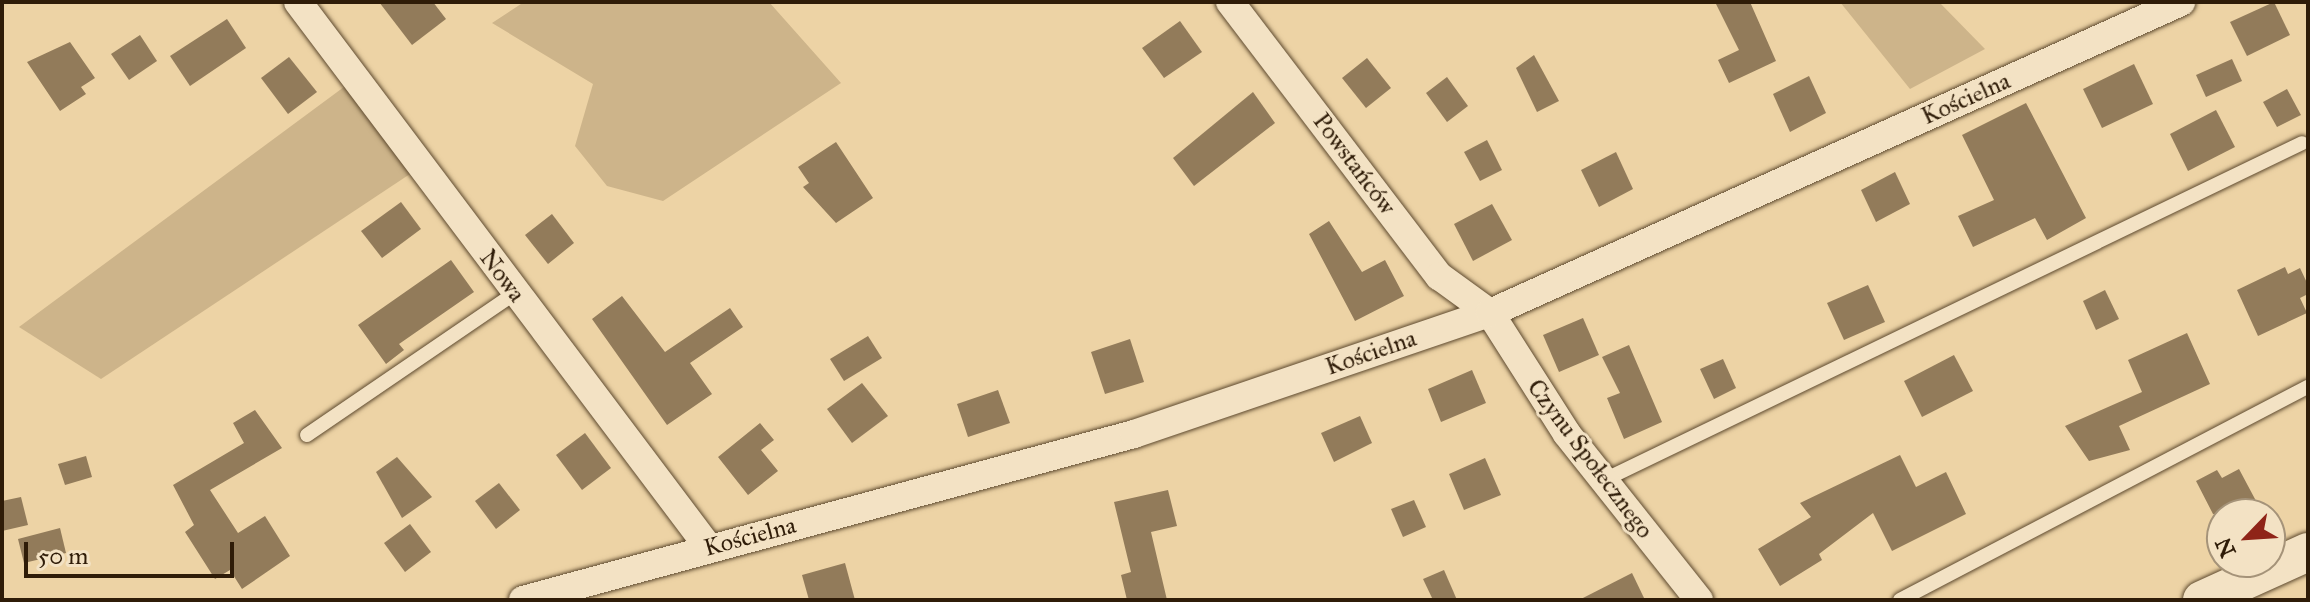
<!DOCTYPE html>
<meta charset="utf-8">
<style>
body{margin:0}
#map{position:relative;width:2310px;height:602px;overflow:hidden;background:#edd3a5;font-family:"IM FELL Great Primer",serif}
div>[style]{position:absolute}
.green>*{inset:0;background:#cdb48a}
.building>*{inset:0;background:#927b5a}
.roads{filter:drop-shadow(0 0 2px #5e4a2f) drop-shadow(0 0 2px #5e4a2f)}
.service>*{height:14px;margin:-7px;padding:0 7px;transform-origin:7px;border-radius:7px;background:#f3e2c4}
.minor>*{height:28px;margin:-14px;padding:0 14px;transform-origin:14px;border-radius:14px;background:#f3e2c4}
.secondary>*{height:38px;margin:-19px;padding:0 19px;transform-origin:19px;border-radius:19px;background:#f3e2c4}
span{translate:-50% -50%;white-space:nowrap;text-align:center;line-height:1.15;-webkit-text-stroke:6px #f3e2c4;paint-order:stroke}
.street-label{font-size:24px;color:#2f1c08}
.frame{position:absolute;inset:0;border:4px solid #2f1c08;pointer-events:none}
.north{position:absolute;left:2206px;top:498px;width:80px;height:80px;box-sizing:border-box;background:#f3e2c4;border:2px solid #a59379;border-radius:50%;rotate:245deg;font-size:22px;font-weight:700;line-height:32px;text-align:center;color:#2f1c08}
.north::after{content:'';display:block;margin:auto;width:28px;height:36px;background:#8f2418;clip-path:polygon(50% 0,100% 100%,50% 72%,0 100%)}
.scale{position:absolute;left:24px;top:542px;width:210px;height:36px;box-sizing:border-box;border:4px solid #2f1c08;border-top:0;padding-left:10px;font-size:24px;line-height:28px;white-space:nowrap;color:#2f1c08;-webkit-text-stroke:6px #f3e2c4;paint-order:stroke}
</style>
<div id="map">
<div class="green">
<i style="clip-path:polygon(524px 2px,769px 2px,841px 83px,663px 201px,607px 186px,575px 146px,593px 84px,492px 23px)"></i>
<i style="clip-path:polygon(1840px 2px,1939px 2px,1985px 49px,1910px 89px)"></i>
<i style="clip-path:polygon(348px 84px,413px 172px,101px 379px,19px 327px)"></i>
</div>
<div class="building">
<i style="clip-path:polygon(379px 2px,433px 2px,446px 19px,412px 45px)"></i>
<i style="clip-path:polygon(1715px 2px,1750px 2px,1776px 61px,1729px 83px,1718px 60px,1739px 50px)"></i>
<i style="clip-path:polygon(2274px 2px,2290px 35px,2247px 56px,2230px 22px)"></i>
<i style="clip-path:polygon(227px 19px,246px 48px,190px 86px,170px 56px)"></i>
<i style="clip-path:polygon(1180px 21px,1202px 52px,1164px 78px,1142px 48px)"></i>
<i style="clip-path:polygon(140px 35px,157px 61px,129px 80px,111px 54px)"></i>
<i style="clip-path:polygon(70px 42px,95px 78px,81px 87px,86px 94px,60px 111px,27px 62px)"></i>
<i style="clip-path:polygon(1534px 55px,1559px 101px,1537px 112px,1516px 68px)"></i>
<i style="clip-path:polygon(289px 57px,317px 92px,288px 114px,261px 78px)"></i>
<i style="clip-path:polygon(1367px 58px,1391px 88px,1366px 108px,1342px 78px)"></i>
<i style="clip-path:polygon(2232px 59px,2242px 81px,2206px 97px,2196px 75px)"></i>
<i style="clip-path:polygon(2134px 64px,2153px 104px,2102px 128px,2083px 89px)"></i>
<i style="clip-path:polygon(1809px 76px,1826px 113px,1790px 132px,1773px 94px)"></i>
<i style="clip-path:polygon(1447px 77px,1468px 106px,1447px 122px,1426px 93px)"></i>
<i style="clip-path:polygon(2287px 89px,2301px 115px,2277px 127px,2263px 102px)"></i>
<i style="clip-path:polygon(1253px 92px,1275px 123px,1194px 186px,1173px 158px)"></i>
<i style="clip-path:polygon(2026px 103px,2086px 218px,2047px 240px,2035px 218px,1973px 247px,1958px 216px,1994px 200px,1962px 135px)"></i>
<i style="clip-path:polygon(2216px 110px,2235px 147px,2188px 171px,2170px 134px)"></i>
<i style="clip-path:polygon(1487px 140px,1502px 170px,1480px 181px,1464px 152px)"></i>
<i style="clip-path:polygon(836px 142px,873px 198px,836px 223px,803px 187px,809px 183px,798px 167px)"></i>
<i style="clip-path:polygon(1616px 152px,1633px 189px,1599px 207px,1581px 170px)"></i>
<i style="clip-path:polygon(1895px 172px,1910px 204px,1876px 222px,1861px 190px)"></i>
<i style="clip-path:polygon(401px 202px,421px 229px,382px 258px,361px 231px)"></i>
<i style="clip-path:polygon(1492px 204px,1512px 240px,1473px 261px,1454px 224px)"></i>
<i style="clip-path:polygon(552px 214px,574px 243px,548px 264px,525px 235px)"></i>
<i style="clip-path:polygon(1329px 221px,1362px 272px,1385px 260px,1404px 296px,1355px 321px,1309px 234px)"></i>
<i style="clip-path:polygon(451px 260px,474px 292px,399px 344px,404px 350px,386px 364px,358px 325px)"></i>
<i style="clip-path:polygon(2285px 267px,2288px 274px,2300px 268px,2308px 285px,2308px 294px,2300px 298px,2307px 313px,2258px 336px,2237px 290px)"></i>
<i style="clip-path:polygon(1868px 285px,1885px 322px,1844px 340px,1827px 303px)"></i>
<i style="clip-path:polygon(2105px 290px,2119px 319px,2096px 330px,2083px 301px)"></i>
<i style="clip-path:polygon(622px 296px,665px 352px,730px 308px,743px 327px,690px 363px,712px 394px,667px 425px,592px 319px)"></i>
<i style="clip-path:polygon(1583px 318px,1599px 355px,1559px 372px,1543px 335px)"></i>
<i style="clip-path:polygon(2187px 333px,2210px 384px,2119px 426px,2130px 450px,2089px 461px,2065px 426px,2142px 392px,2128px 360px)"></i>
<i style="clip-path:polygon(868px 336px,882px 358px,844px 381px,830px 359px)"></i>
<i style="clip-path:polygon(1130px 339px,1144px 382px,1105px 394px,1091px 352px)"></i>
<i style="clip-path:polygon(1629px 345px,1662px 422px,1624px 439px,1607px 398px,1620px 393px,1602px 357px)"></i>
<i style="clip-path:polygon(1954px 355px,1973px 391px,1922px 417px,1904px 381px)"></i>
<i style="clip-path:polygon(1723px 359px,1736px 388px,1714px 399px,1700px 369px)"></i>
<i style="clip-path:polygon(1472px 370px,1486px 403px,1441px 422px,1428px 389px)"></i>
<i style="clip-path:polygon(862px 383px,888px 416px,852px 443px,827px 409px)"></i>
<i style="clip-path:polygon(998px 390px,1010px 423px,968px 437px,957px 404px)"></i>
<i style="clip-path:polygon(255px 410px,282px 448px,210px 490px,238px 533px,265px 516px,290px 556px,242px 589px,230px 570px,215px 579px,185px 532px,194px 525px,173px 485px,244px 443px,233px 423px)"></i>
<i style="clip-path:polygon(1360px 416px,1372px 443px,1334px 462px,1321px 433px)"></i>
<i style="clip-path:polygon(760px 423px,774px 440px,761px 450px,778px 471px,748px 495px,718px 457px)"></i>
<i style="clip-path:polygon(585px 433px,611px 468px,582px 490px,556px 455px)"></i>
<i style="clip-path:polygon(1900px 455px,1916px 487px,1946px 472px,1966px 514px,1892px 551px,1873px 513px,1819px 554px,1822px 560px,1780px 586px,1758px 549px,1811px 517px,1800px 503px)"></i>
<i style="clip-path:polygon(86px 456px,92px 477px,65px 485px,58px 464px)"></i>
<i style="clip-path:polygon(397px 457px,432px 497px,402px 518px,376px 472px)"></i>
<i style="clip-path:polygon(1485px 458px,1501px 495px,1464px 510px,1449px 474px)"></i>
<i style="clip-path:polygon(2239px 469px,2263px 514px,2213px 514px,2196px 481px,2217px 470px,2222px 478px)"></i>
<i style="clip-path:polygon(499px 483px,520px 510px,496px 529px,475px 501px)"></i>
<i style="clip-path:polygon(1168px 490px,1177px 526px,1151px 532px,1167px 600px,1127px 600px,1121px 575px,1131px 572px,1114px 502px)"></i>
<i style="clip-path:polygon(21px 497px,28px 525px,2px 531px,2px 501px)"></i>
<i style="clip-path:polygon(1414px 500px,1426px 527px,1403px 537px,1391px 509px)"></i>
<i style="clip-path:polygon(410px 524px,431px 552px,405px 572px,384px 543px)"></i>
<i style="clip-path:polygon(60px 528px,66px 553px,24px 563px,18px 539px)"></i>
<i style="clip-path:polygon(845px 563px,855px 600px,809px 600px,802px 575px)"></i>
<i style="clip-path:polygon(1444px 570px,1457px 600px,1433px 600px,1423px 579px)"></i>
<i style="clip-path:polygon(1632px 573px,1645px 600px,1579px 600px)"></i>
</div>
<div class="roads">
<div class="service">
<i style="left:307px;top:435px;width:252px;rotate:-34.3deg"></i>
<i style="left:1602px;top:481px;width:777px;rotate:-25.77deg"></i>
<i style="left:1900px;top:600px;width:460px;rotate:-27.6deg"></i>
</div>
<div class="minor">
<i style="left:298px;top:2px;width:683px;rotate:53.03deg"></i>
<i style="left:1230px;top:2px;width:345px;rotate:52.7deg"></i>
<i style="left:1439px;top:276px;width:63px;rotate:36deg"></i>
<i style="left:1490px;top:313px;width:143px;rotate:57.5deg"></i>
<i style="left:1567px;top:434px;width:212px;rotate:51.5deg"></i>
<i style="left:523px;top:600px;width:633px;rotate:-15.2deg"></i>
<i style="left:1134px;top:434px;width:376px;rotate:-18.8deg"></i>
<i style="left:1490px;top:313px;width:758px;rotate:-24.23deg"></i>
</div>
<div class="secondary">
<i style="left:2202px;top:600px;width:116px;rotate:-24.4deg"></i>
</div>
</div>
<div class="street-label">
<span style="left:1966px;top:99px;rotate:-24deg">Kościelna</span>
<span style="left:1354px;top:164px;rotate:53deg">Powstańców</span>
<span style="left:502px;top:276px;rotate:53deg">Nowa</span>
<span style="left:1371px;top:353px;rotate:-19deg">Kościelna</span>
<span style="left:1590px;top:459px;rotate:53deg">Czynu Społecznego</span>
<span style="left:750px;top:537px;rotate:-15deg">Kościelna</span>
</div>
<div class="frame"></div>
<div class="north">N</div>
<div class="scale">50 m</div>
</div>
